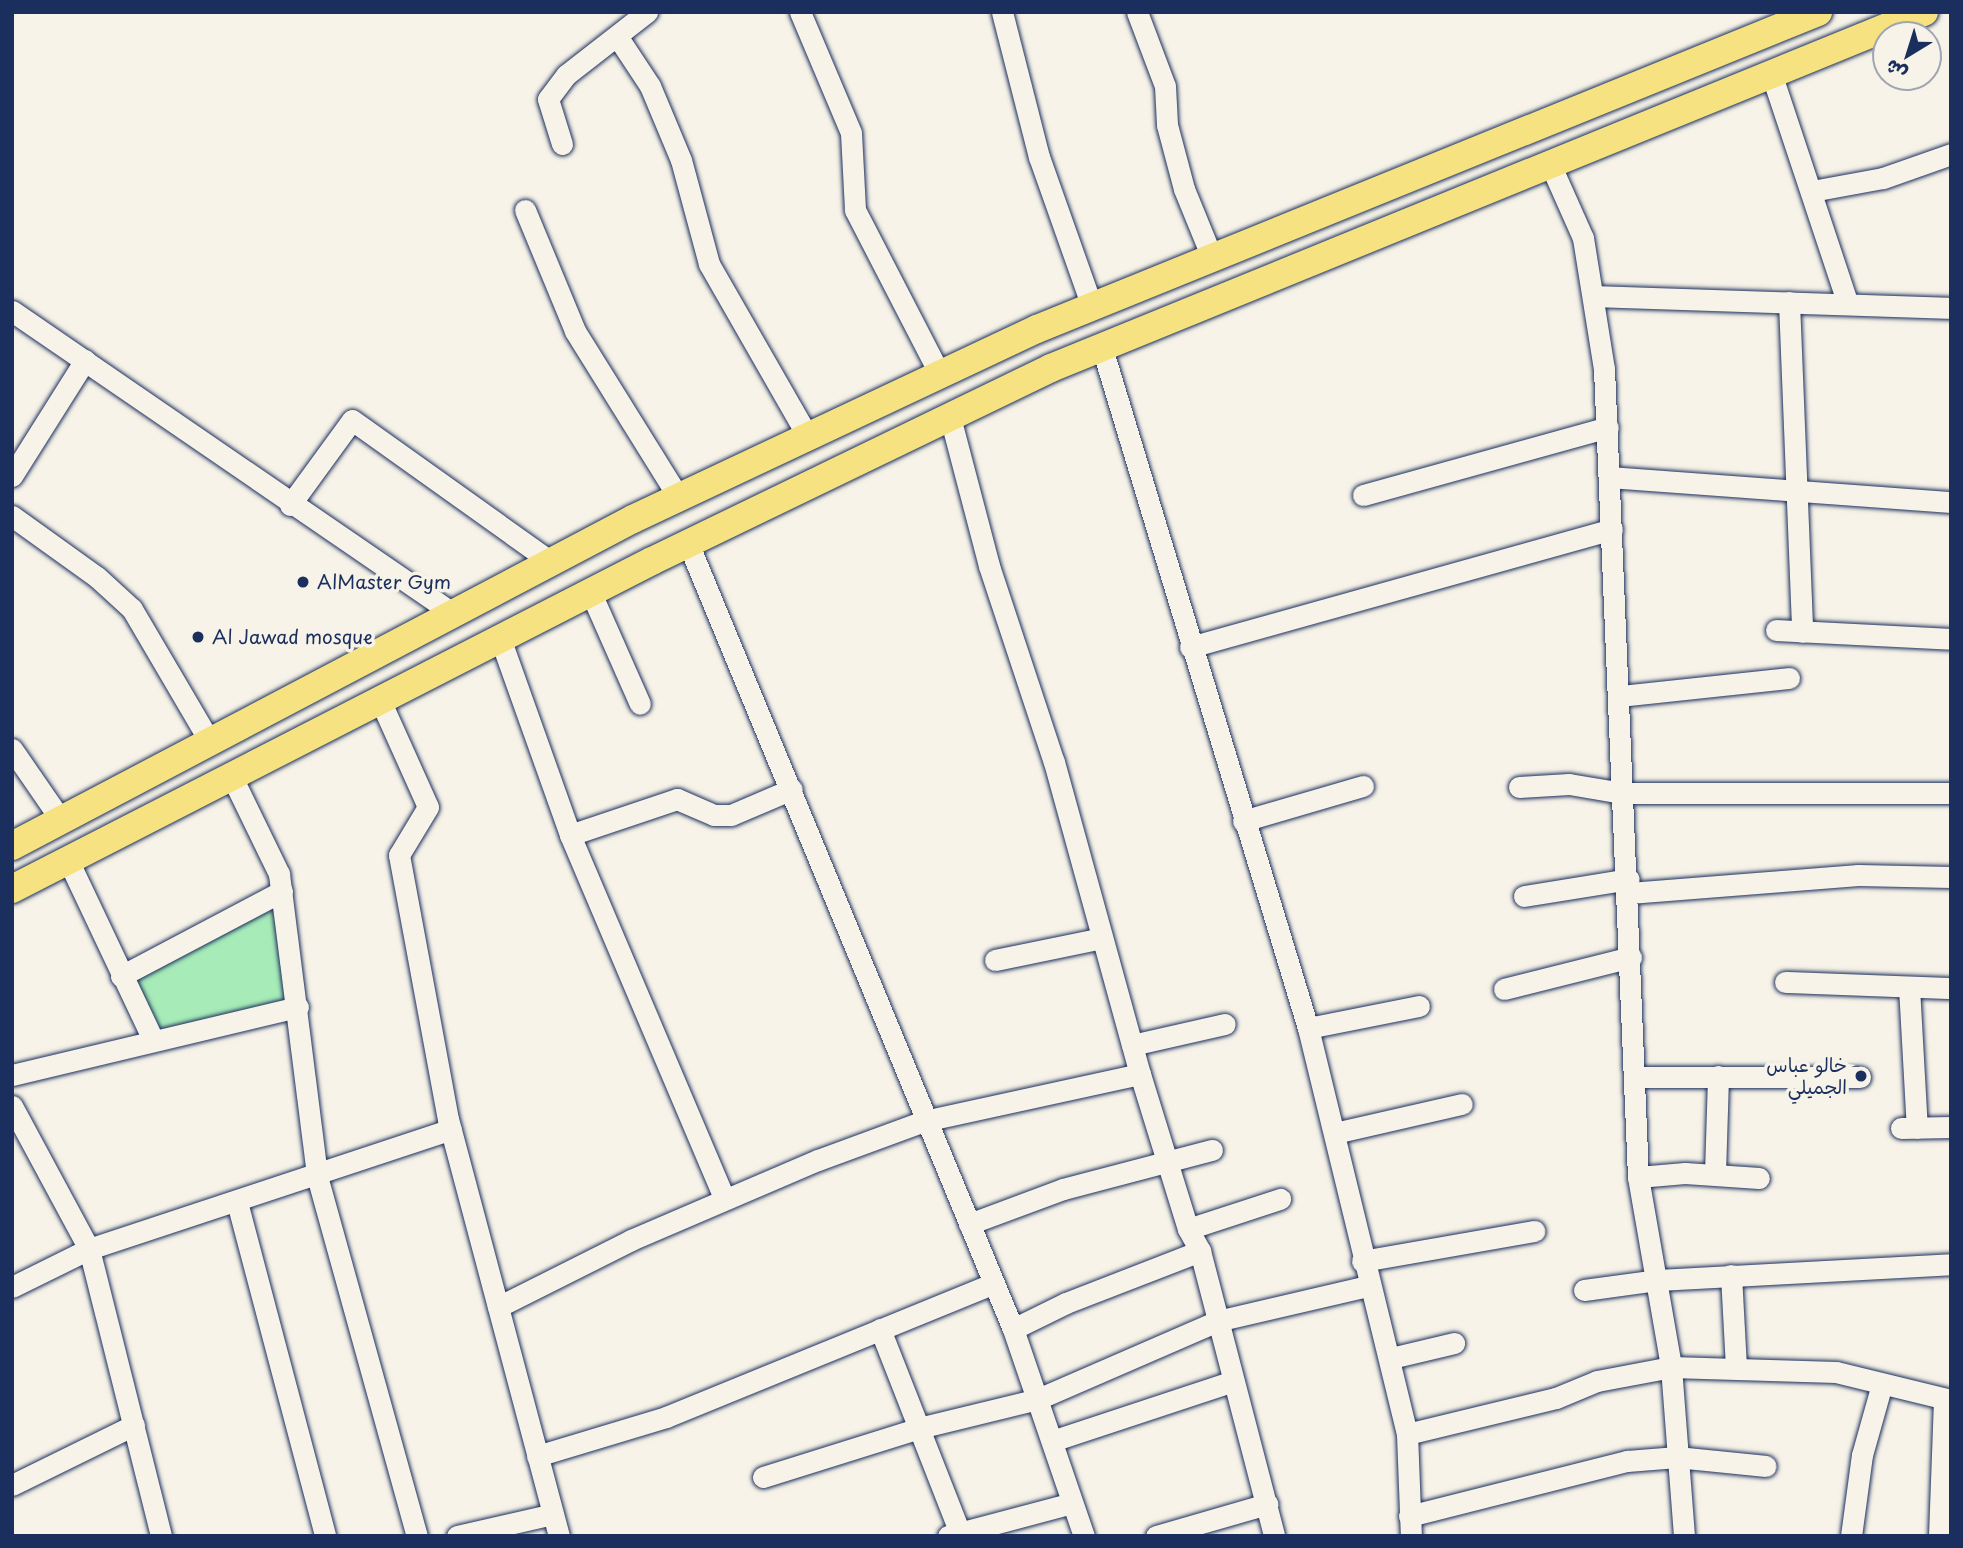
<!DOCTYPE html>
<meta charset="utf-8">
<style>
body{margin:0}
#map{position:relative;width:1963px;height:1548px;overflow:hidden;background:#f7f3e8;font-family:"Playpen Sans","Playpen Sans Arabic",sans-serif}
div>[style]{position:absolute}
.green>*{inset:0;background:#a7ecb8}
.roads{filter:drop-shadow(0 0 2px #1b2f5e) drop-shadow(0 0 2px #1b2f5e)}
.minor>*{height:21px;margin:-10.5px;padding:0 10.5px;transform-origin:10.5px;border-radius:10.5px;background:#f7f3e8}
.major>*{height:28px;margin:-14px;padding:0 14px;transform-origin:14px;border-radius:14px;background:#f7e281}
.dots>*{width:19px;height:19px;translate:-50% -50%;box-sizing:border-box;border:4px solid #f7f3e8;border-radius:50%}
span{translate:-50% -50%;white-space:nowrap;text-align:center;line-height:1.15;-webkit-text-stroke:7px #f7f3e8;paint-order:stroke}
.poi-label{font-size:19px;color:#1b2f5e}
.left{translate:0 -50%;text-align:left}
.right{translate:-100% -50%;text-align:right}
.frame{position:absolute;inset:0;border:14px solid #1b2f5e;pointer-events:none}
.north{position:absolute;left:1872px;top:21px;width:70px;height:70px;box-sizing:border-box;background:#f7f3e8;border:2px solid #9fa5b1;border-radius:50%;rotate:218deg;font-size:19px;font-weight:700;line-height:28px;text-align:center;color:#1b2f5e}
.north::after{content:'';display:block;margin:auto;width:24px;height:32px;background:#1b2f5e;clip-path:polygon(50% 0,100% 100%,50% 72%,0 100%)}
</style>
<div id="map">
<div class="green">
<i style="clip-path:polygon(278px 896px,289px 999px,156px 1032px,129px 976px)"></i>
</div>
<div class="roads">
<div class="minor">
<i style="left:800px;top:12px;width:131px;rotate:67.1deg"></i>
<i style="left:851px;top:133px;width:77px;rotate:87deg"></i>
<i style="left:855px;top:210px;width:186px;rotate:62.7deg"></i>
<i style="left:1002px;top:12px;width:150px;rotate:75.7deg"></i>
<i style="left:1039px;top:157px;width:159px;rotate:70.5deg"></i>
<i style="left:1137px;top:12px;width:79px;rotate:69.3deg"></i>
<i style="left:1165px;top:86px;width:39px;rotate:87deg"></i>
<i style="left:1167px;top:125px;width:66px;rotate:75.1deg"></i>
<i style="left:1184px;top:189px;width:71px;rotate:67.8deg"></i>
<i style="left:617px;top:36px;width:60px;rotate:56.6deg"></i>
<i style="left:650px;top:86px;width:80px;rotate:67.3deg"></i>
<i style="left:681px;top:160px;width:108px;rotate:74.9deg"></i>
<i style="left:709px;top:264px;width:199px;rotate:60.2deg"></i>
<i style="left:1772px;top:76px;width:240px;rotate:71.6deg"></i>
<i style="left:562px;top:144px;width:47px;rotate:-107.3deg"></i>
<i style="left:548px;top:99px;width:30px;rotate:-53deg"></i>
<i style="left:566px;top:75px;width:103px;rotate:-37.9deg"></i>
<i style="left:1551px;top:166px;width:79px;rotate:66deg"></i>
<i style="left:1583px;top:238px;width:133px;rotate:80.9deg"></i>
<i style="left:1604px;top:369px;width:809px;rotate:87.59deg"></i>
<i style="left:1638px;top:1177px;width:193px;rotate:80.1deg"></i>
<i style="left:1671px;top:1367px;width:169px;rotate:85.6deg"></i>
<i style="left:1812px;top:191px;width:72px;rotate:-10.4deg"></i>
<i style="left:1883px;top:178px;width:72px;rotate:-19.4deg"></i>
<i style="left:525px;top:210px;width:131px;rotate:67.5deg"></i>
<i style="left:575px;top:331px;width:197px;rotate:58.1deg"></i>
<i style="left:1595px;top:296px;width:356px;rotate:1.9deg"></i>
<i style="left:1789px;top:302px;width:330px;rotate:87.7deg"></i>
<i style="left:12px;top:311px;width:536px;rotate:34.43deg"></i>
<i style="left:1102px;top:348px;width:711px;rotate:73.15deg"></i>
<i style="left:1308px;top:1028px;width:418px;rotate:76.3deg"></i>
<i style="left:1407px;top:1434px;width:102px;rotate:87.8deg"></i>
<i style="left:950px;top:417px;width:154px;rotate:75.3deg"></i>
<i style="left:989px;top:566px;width:206px;rotate:71.7deg"></i>
<i style="left:1054px;top:762px;width:324px;rotate:74.6deg"></i>
<i style="left:1140px;top:1074px;width:162px;rotate:72.8deg"></i>
<i style="left:1188px;top:1229px;width:25px;rotate:61deg"></i>
<i style="left:1200px;top:1251px;width:294px;rotate:75.4deg"></i>
<i style="left:12px;top:476px;width:137px;rotate:-57.8deg"></i>
<i style="left:1609px;top:477px;width:343px;rotate:4.2deg"></i>
<i style="left:1363px;top:495px;width:254px;rotate:-15.5deg"></i>
<i style="left:290px;top:505px;width:105px;rotate:-53.9deg"></i>
<i style="left:352px;top:420px;width:244px;rotate:35.5deg"></i>
<i style="left:12px;top:516px;width:105px;rotate:35.7deg"></i>
<i style="left:97px;top:577px;width:47px;rotate:42.4deg"></i>
<i style="left:132px;top:609px;width:154px;rotate:59.6deg"></i>
<i style="left:688px;top:543px;width:851px;rotate:67.54deg"></i>
<i style="left:1013px;top:1329px;width:219px;rotate:71.1deg"></i>
<i style="left:591px;top:593px;width:121px;rotate:66.2deg"></i>
<i style="left:1776px;top:630px;width:175px;rotate:2.9deg"></i>
<i style="left:500px;top:638px;width:209px;rotate:70.4deg"></i>
<i style="left:570px;top:835px;width:394px;rotate:67deg"></i>
<i style="left:1190px;top:647px;width:438px;rotate:-15.6deg"></i>
<i style="left:1620px;top:696px;width:170px;rotate:-6.1deg"></i>
<i style="left:380px;top:700px;width:117px;rotate:65.8deg"></i>
<i style="left:428px;top:807px;width:56px;rotate:121.1deg"></i>
<i style="left:399px;top:855px;width:269px;rotate:79.5deg"></i>
<i style="left:448px;top:1119px;width:432px;rotate:75.1deg"></i>
<i style="left:12px;top:749px;width:86px;rotate:55.4deg"></i>
<i style="left:231px;top:775px;width:110px;rotate:64.1deg"></i>
<i style="left:279px;top:874px;width:304px;rotate:82.8deg"></i>
<i style="left:317px;top:1176px;width:374px;rotate:74.5deg"></i>
<i style="left:1519px;top:787px;width:50px;rotate:-3.4deg"></i>
<i style="left:1569px;top:784px;width:55px;rotate:9.5deg"></i>
<i style="left:1623px;top:793px;width:328px"></i>
<i style="left:1243px;top:821px;width:125px;rotate:-16.3deg"></i>
<i style="left:570px;top:835px;width:113px;rotate:-18.6deg"></i>
<i style="left:677px;top:799px;width:40px;rotate:23.4deg"></i>
<i style="left:714px;top:815px;width:17px"></i>
<i style="left:731px;top:815px;width:66px;rotate:-23.1deg"></i>
<i style="left:68px;top:860px;width:197px;rotate:64.7deg"></i>
<i style="left:1629px;top:893px;width:230px;rotate:-4.5deg"></i>
<i style="left:1858px;top:875px;width:93px;rotate:1.2deg"></i>
<i style="left:1524px;top:896px;width:106px;rotate:-9.2deg"></i>
<i style="left:995px;top:960px;width:109px;rotate:-11.6deg"></i>
<i style="left:121px;top:976px;width:182px;rotate:-27.8deg"></i>
<i style="left:1785px;top:982px;width:166px;rotate:2.1deg"></i>
<i style="left:1909px;top:987px;width:141px;rotate:86.8deg"></i>
<i style="left:1504px;top:989px;width:131px;rotate:-14.1deg"></i>
<i style="left:1308px;top:1028px;width:113px;rotate:-11.2deg"></i>
<i style="left:1132px;top:1045px;width:95px;rotate:-12.7deg"></i>
<i style="left:12px;top:1075px;width:294px;rotate:-13.4deg"></i>
<i style="left:1635px;top:1077px;width:225px"></i>
<i style="left:12px;top:1106px;width:162px;rotate:61.7deg"></i>
<i style="left:89px;top:1249px;width:296px;rotate:75.9deg"></i>
<i style="left:1901px;top:1128px;width:50px;rotate:-1.1deg"></i>
<i style="left:1335px;top:1133px;width:130px;rotate:-12.9deg"></i>
<i style="left:1715px;top:1173px;width:97px;rotate:-88.2deg"></i>
<i style="left:1638px;top:1177px;width:47px;rotate:-4.9deg"></i>
<i style="left:1685px;top:1173px;width:74px;rotate:3.9deg"></i>
<i style="left:237px;top:1202px;width:345px;rotate:75.2deg"></i>
<i style="left:969px;top:1224px;width:100px;rotate:-20.4deg"></i>
<i style="left:1063px;top:1189px;width:154px;rotate:-14.7deg"></i>
<i style="left:1188px;top:1229px;width:97px;rotate:-18.1deg"></i>
<i style="left:1362px;top:1261px;width:175px;rotate:-9.9deg"></i>
<i style="left:1731px;top:1275px;width:92px;rotate:86.9deg"></i>
<i style="left:12px;top:1287px;width:86px;rotate:-26.3deg"></i>
<i style="left:89px;top:1249px;width:381px;rotate:-18.3deg"></i>
<i style="left:1584px;top:1290px;width:75px;rotate:-7.7deg"></i>
<i style="left:1658px;top:1280px;width:293px;rotate:-3.1deg"></i>
<i style="left:498px;top:1307px;width:149px;rotate:-26.7deg"></i>
<i style="left:631px;top:1240px;width:203px;rotate:-23.2deg"></i>
<i style="left:818px;top:1160px;width:113px;rotate:-20.2deg"></i>
<i style="left:924px;top:1121px;width:221px;rotate:-12.3deg"></i>
<i style="left:880px;top:1329px;width:222px;rotate:68.6deg"></i>
<i style="left:1013px;top:1329px;width:59px;rotate:-26.1deg"></i>
<i style="left:1066px;top:1303px;width:144px;rotate:-21.2deg"></i>
<i style="left:1391px;top:1358px;width:65px;rotate:-13.4deg"></i>
<i style="left:1407px;top:1434px;width:153px;rotate:-13.6deg"></i>
<i style="left:1556px;top:1398px;width:44px;rotate:-22.5deg"></i>
<i style="left:1597px;top:1381px;width:75px;rotate:-10.7deg"></i>
<i style="left:1671px;top:1367px;width:165px;rotate:1.7deg"></i>
<i style="left:1836px;top:1372px;width:118px;rotate:13.7deg"></i>
<i style="left:1052px;top:1441px;width:191px;rotate:-18.3deg"></i>
<i style="left:537px;top:1456px;width:135px;rotate:-16.8deg"></i>
<i style="left:666px;top:1417px;width:354px;rotate:-22.2deg"></i>
<i style="left:763px;top:1477px;width:164px;rotate:-17.4deg"></i>
<i style="left:919px;top:1428px;width:122px;rotate:-13.7deg"></i>
<i style="left:1038px;top:1399px;width:195px;rotate:-23.5deg"></i>
<i style="left:1217px;top:1321px;width:154px;rotate:-13.1deg"></i>
<i style="left:12px;top:1485px;width:136px;rotate:-26.2deg"></i>
<i style="left:1409px;top:1516px;width:225px;rotate:-14.2deg"></i>
<i style="left:1627px;top:1461px;width:50px;rotate:-4.6deg"></i>
<i style="left:1677px;top:1457px;width:89px;rotate:5.8deg"></i>
<i style="left:457px;top:1536px;width:98px;rotate:-12.9deg"></i>
<i style="left:948px;top:1536px;width:128px;rotate:-14.9deg"></i>
<i style="left:1156px;top:1536px;width:116px;rotate:-16.1deg"></i>
<i style="left:1851px;top:1536px;width:82px;rotate:-82.3deg"></i>
<i style="left:1862px;top:1455px;width:74px;rotate:-74.3deg"></i>
<i style="left:1939px;top:1536px;width:136px;rotate:-87.9deg"></i>
</div>
<div class="major">
<i style="left:12px;top:846px;width:702px;rotate:-27.77deg"></i>
<i style="left:633px;top:519px;width:446px;rotate:-25.2deg"></i>
<i style="left:1037px;top:329px;width:843px;rotate:-22.09deg"></i>
<i style="left:12px;top:889px;width:719px;rotate:-27.14deg"></i>
<i style="left:652px;top:561px;width:443px;rotate:-25.8deg"></i>
<i style="left:1051px;top:368px;width:943px;rotate:-22.19deg"></i>
</div>
</div>
<div class="dots">
<i style="left:303px;top:582px;background:#1b2f5e"></i>
<i style="left:198px;top:637px;background:#1b2f5e"></i>
<i style="left:1861px;top:1076px;background:#1b2f5e"></i>
</div>
<div class="poi-label">
<span class="left" style="left:317px;top:582px">AlMaster Gym</span>
<span class="left" style="left:212px;top:637px">Al Jawad mosque</span>
<span class="right" style="left:1847px;top:1076px">خالو عباس<br>الجميلي</span>
</div>
<div class="frame"></div>
<div class="north">ش</div>
</div>
